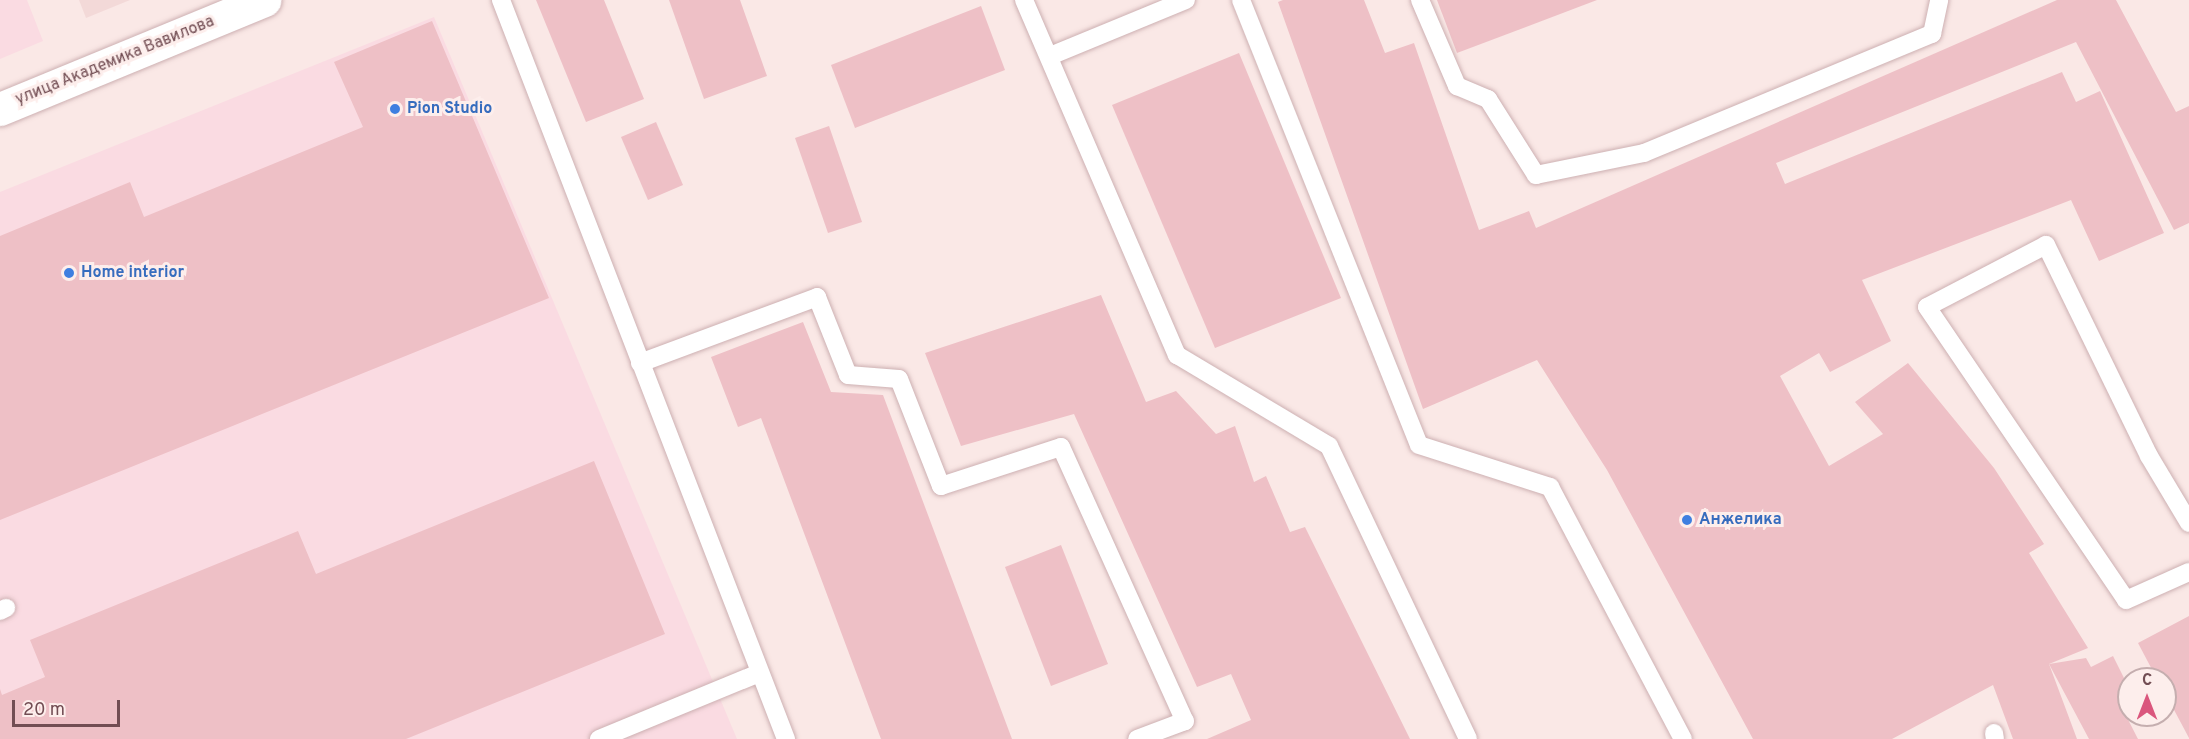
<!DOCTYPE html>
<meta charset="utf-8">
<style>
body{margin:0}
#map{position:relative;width:2189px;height:739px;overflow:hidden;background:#fae8e6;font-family:Overpass,sans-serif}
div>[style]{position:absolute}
.residential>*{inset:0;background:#f3d9d8}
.commercial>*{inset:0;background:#fadbe2}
.building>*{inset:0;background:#eec0c6}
.roads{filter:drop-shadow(0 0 2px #cdb0b2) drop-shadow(0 0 2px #cdb0b2)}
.lane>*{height:18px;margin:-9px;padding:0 9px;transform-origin:9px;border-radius:9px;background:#fff}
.secondary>*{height:33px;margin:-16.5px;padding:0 16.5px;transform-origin:16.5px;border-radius:16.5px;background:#fff}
.dots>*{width:16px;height:16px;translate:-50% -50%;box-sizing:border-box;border:3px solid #fdeeec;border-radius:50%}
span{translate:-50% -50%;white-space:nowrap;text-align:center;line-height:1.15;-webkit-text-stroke:6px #fdeeec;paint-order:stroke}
.street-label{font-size:16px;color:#724d53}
.shop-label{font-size:16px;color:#366cbe;font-weight:700}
.left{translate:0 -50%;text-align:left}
.north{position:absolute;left:2117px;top:667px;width:60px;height:60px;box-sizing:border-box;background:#fdeeec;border:2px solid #c5aeaf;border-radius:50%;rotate:0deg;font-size:16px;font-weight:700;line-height:24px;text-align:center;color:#724d53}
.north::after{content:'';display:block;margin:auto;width:21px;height:27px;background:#da567d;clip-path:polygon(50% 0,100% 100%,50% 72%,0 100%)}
.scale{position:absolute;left:12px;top:700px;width:108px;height:27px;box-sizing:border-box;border:3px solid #724d53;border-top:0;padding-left:8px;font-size:18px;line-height:21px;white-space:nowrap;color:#724d53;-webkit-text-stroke:4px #fdeeec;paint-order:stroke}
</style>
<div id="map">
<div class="residential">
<i style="clip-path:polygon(79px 0,130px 0,86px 18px)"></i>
</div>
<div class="commercial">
<i style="clip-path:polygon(0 0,27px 0,43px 41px,0 59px)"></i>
<i style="clip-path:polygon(434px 17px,737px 739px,0 739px,0 192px)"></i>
</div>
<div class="building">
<i style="clip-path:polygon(536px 0,604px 0,644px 99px,586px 122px)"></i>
<i style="clip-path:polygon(669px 0,740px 0,767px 76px,704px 99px)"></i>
<i style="clip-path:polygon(1283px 0,1364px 0,1385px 53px,1414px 43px,1479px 230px,1529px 211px,1536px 228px,2057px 0,2116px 0,2176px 112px,2189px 106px,2189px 223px,2174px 230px,2076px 42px,1776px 163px,1785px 184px,2062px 72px,2076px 102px,2100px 91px,2164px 233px,2099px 261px,2071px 200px,1862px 280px,1891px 341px,1830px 372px,1819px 353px,1780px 376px,1829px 466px,1883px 434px,1855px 402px,1908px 363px,1994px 468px,2044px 544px,2029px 553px,2088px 648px,2049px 664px,2077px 739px,2013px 739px,1993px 685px,1892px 739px,1753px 739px,1607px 470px,1537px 360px,1423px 409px,1278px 2px)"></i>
<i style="clip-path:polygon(1437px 0,1597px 0,1457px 53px)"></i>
<i style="clip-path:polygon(981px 6px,1005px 70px,855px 128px,831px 65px)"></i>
<i style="clip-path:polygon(432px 21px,549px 298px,0 520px,0 236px,130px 182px,144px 217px,363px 127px,334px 62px)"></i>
<i style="clip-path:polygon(1239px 53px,1341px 298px,1215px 348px,1112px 105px)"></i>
<i style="clip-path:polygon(656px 122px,683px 185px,648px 200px,621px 137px)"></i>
<i style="clip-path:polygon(829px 126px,862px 222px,828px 233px,795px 138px)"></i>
<i style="clip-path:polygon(1101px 295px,1146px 402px,1176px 391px,1216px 434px,1235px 426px,1254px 482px,1266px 476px,1290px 532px,1305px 527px,1410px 739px,1207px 739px,1251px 720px,1231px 674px,1197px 687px,1074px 414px,961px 446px,925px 353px)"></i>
<i style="clip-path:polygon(803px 322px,831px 392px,883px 395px,1012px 739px,881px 739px,761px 418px,738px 427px,711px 357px)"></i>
<i style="clip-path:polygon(594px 461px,665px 634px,406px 739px,0 739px,0 689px,2px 695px,45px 677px,30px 640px,298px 531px,316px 574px)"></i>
<i style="clip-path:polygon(1061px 545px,1108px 664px,1051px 686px,1005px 567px)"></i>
<i style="clip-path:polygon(2189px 616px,2189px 738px,2165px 693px,2165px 679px,2157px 679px,2138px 643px)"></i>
<i style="clip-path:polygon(2113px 656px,2129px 688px,2129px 697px,2119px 702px,2138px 739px,2089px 739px,2049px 664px,2086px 658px,2091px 667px)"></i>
</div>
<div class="roads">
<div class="lane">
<i style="left:501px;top:0;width:792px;rotate:68.91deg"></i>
<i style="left:1024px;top:0;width:387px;rotate:66.7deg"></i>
<i style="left:1177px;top:355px;width:177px;rotate:30.9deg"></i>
<i style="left:1329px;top:446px;width:324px;rotate:64.6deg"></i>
<i style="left:1241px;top:0;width:479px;rotate:68.2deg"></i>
<i style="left:1419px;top:445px;width:138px;rotate:17.8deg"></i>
<i style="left:1550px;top:487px;width:285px;rotate:62.2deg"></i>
<i style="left:1420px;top:0;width:94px;rotate:66.7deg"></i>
<i style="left:1457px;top:86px;width:34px;rotate:23deg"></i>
<i style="left:1488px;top:99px;width:90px;rotate:57.7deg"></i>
<i style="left:1536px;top:175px;width:110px;rotate:-11.5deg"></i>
<i style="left:1644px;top:153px;width:312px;rotate:-22.5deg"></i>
<i style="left:1932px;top:34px;width:35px;rotate:-78deg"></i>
<i style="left:1050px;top:56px;width:147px;rotate:-22.4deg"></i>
<i style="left:640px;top:363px;width:189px;rotate:-20.4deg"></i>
<i style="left:817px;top:297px;width:84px;rotate:68.3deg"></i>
<i style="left:848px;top:375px;width:51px;rotate:4.5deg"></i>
<i style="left:899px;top:379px;width:115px;rotate:68.6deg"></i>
<i style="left:941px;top:486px;width:126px;rotate:-18deg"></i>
<i style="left:1061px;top:447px;width:301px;rotate:65.7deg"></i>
<i style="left:1185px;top:721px;width:51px;rotate:159.4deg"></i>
<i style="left:2189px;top:523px;width:78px;rotate:-120.8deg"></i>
<i style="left:2149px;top:456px;width:235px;rotate:-116deg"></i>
<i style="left:2046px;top:245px;width:134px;rotate:152.5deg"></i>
<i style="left:1927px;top:307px;width:354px;rotate:55.8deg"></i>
<i style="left:2126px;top:600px;width:69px;rotate:-24deg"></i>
<i style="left:0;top:611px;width:7px;rotate:-27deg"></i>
<i style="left:1994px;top:733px;width:6px;rotate:81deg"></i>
<i style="left:599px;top:739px;width:173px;rotate:-22.4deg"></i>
</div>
<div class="secondary">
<i style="left:0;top:109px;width:286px;rotate:-22.4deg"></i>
</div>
</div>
<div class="dots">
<i style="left:395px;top:109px;background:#3f7fe0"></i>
<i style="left:69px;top:273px;background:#3f7fe0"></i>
<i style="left:1687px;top:520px;background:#3f7fe0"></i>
</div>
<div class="street-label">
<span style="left:115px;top:61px;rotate:-22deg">улица Академика Вавилова</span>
</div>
<div class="shop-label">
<span class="left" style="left:407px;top:109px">Pion Studio</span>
<span class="left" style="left:81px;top:273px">Home interior</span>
<span class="left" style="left:1699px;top:520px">Анжелика</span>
</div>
<div class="north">С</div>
<div class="scale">20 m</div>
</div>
